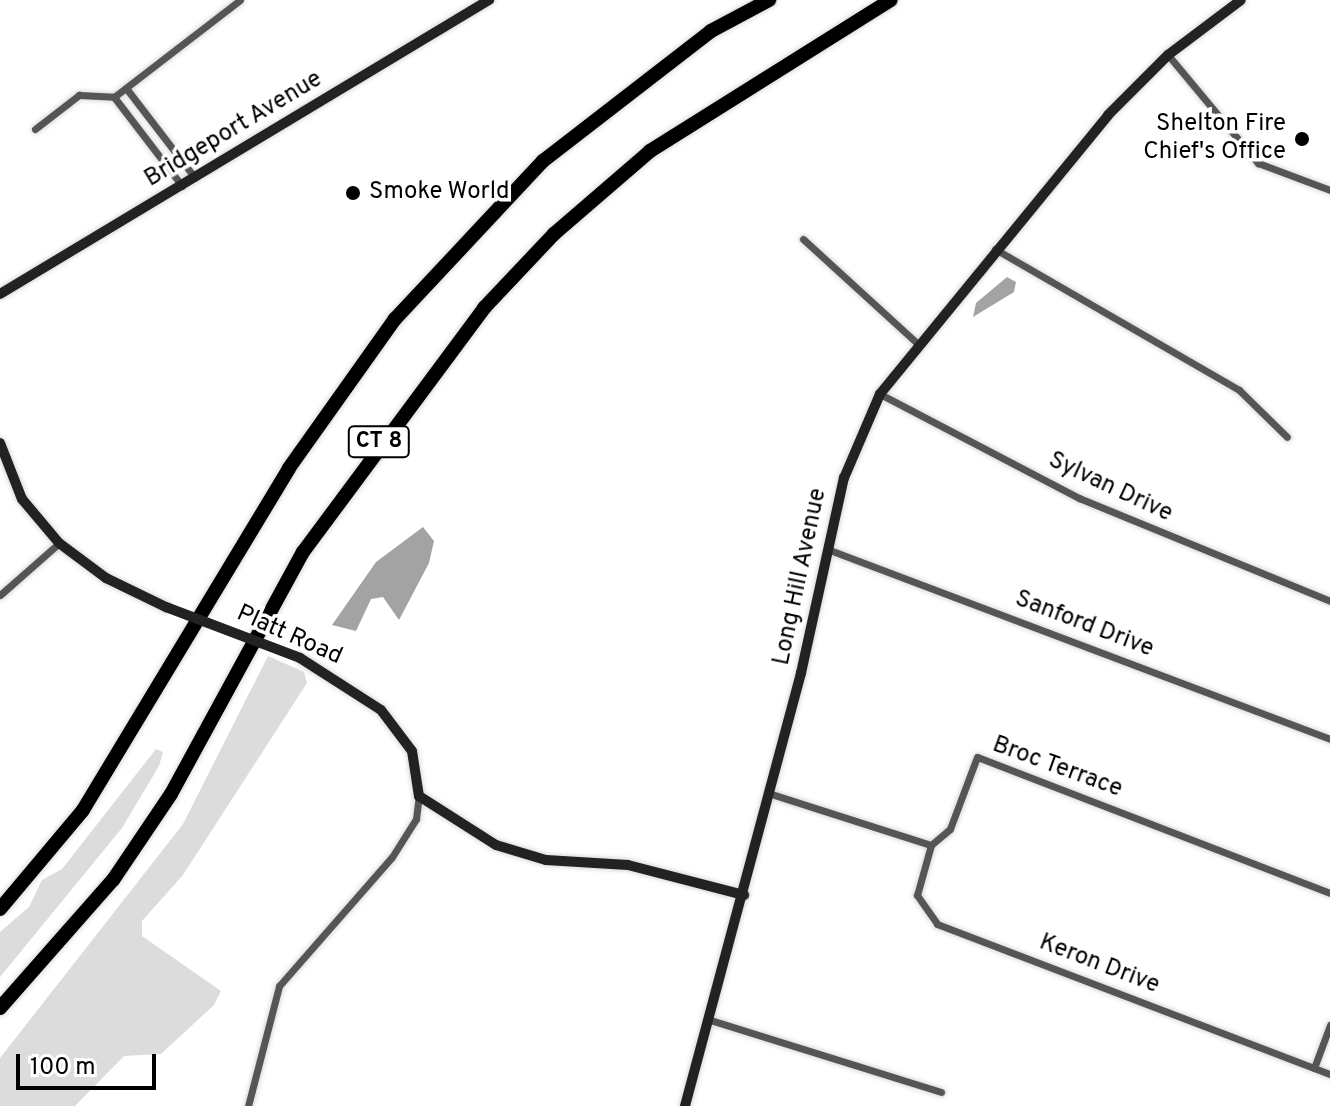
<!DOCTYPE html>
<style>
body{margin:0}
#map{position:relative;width:1330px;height:1106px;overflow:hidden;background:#fff;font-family:Overpass,sans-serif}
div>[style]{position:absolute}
.green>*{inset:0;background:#dcdcdc}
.water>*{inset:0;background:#a3a3a3}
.roads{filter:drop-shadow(0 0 2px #dbdbdb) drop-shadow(0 0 2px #dbdbdb)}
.street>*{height:7px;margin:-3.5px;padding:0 3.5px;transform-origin:3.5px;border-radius:3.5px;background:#555}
.secondary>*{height:10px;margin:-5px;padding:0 5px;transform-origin:5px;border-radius:5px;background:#222}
.highway>*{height:14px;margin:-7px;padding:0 7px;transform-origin:7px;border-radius:7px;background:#000}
.secondary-bridge>*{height:10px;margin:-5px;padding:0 5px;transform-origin:5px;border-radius:5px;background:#222}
.dots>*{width:22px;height:22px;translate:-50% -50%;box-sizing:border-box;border:4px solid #fff;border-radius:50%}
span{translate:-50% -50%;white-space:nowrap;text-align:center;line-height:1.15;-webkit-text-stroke:7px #fff;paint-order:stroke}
.shield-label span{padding:2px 6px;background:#fff;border:2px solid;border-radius:6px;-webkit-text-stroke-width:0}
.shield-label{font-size:22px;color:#000;font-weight:700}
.poi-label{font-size:24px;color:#000}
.right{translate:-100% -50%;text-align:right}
.left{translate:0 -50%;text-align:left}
.street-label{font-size:24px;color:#000}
.scale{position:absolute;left:16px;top:1054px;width:140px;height:36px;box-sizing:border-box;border:4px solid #000;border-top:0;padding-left:10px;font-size:24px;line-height:28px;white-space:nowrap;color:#000;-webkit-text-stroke:6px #fff;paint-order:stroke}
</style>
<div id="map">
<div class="green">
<i style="clip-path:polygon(268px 656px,304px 672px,307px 683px,183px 875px,142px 921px,142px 936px,221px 991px,214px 1005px,161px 1054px,124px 1056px,75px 1106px,0 1106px,0 1058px,183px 824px)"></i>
<i style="clip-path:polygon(156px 749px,163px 752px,159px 766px,122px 828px,0 977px,0 932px,29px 907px,42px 880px,62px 869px)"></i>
</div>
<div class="water">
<i style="clip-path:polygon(1007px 277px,1016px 282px,1014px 292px,973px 317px,976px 303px)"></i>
<i style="clip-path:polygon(423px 527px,434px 541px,429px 563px,399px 620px,383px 597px,371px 599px,356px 631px,332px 625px,376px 562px)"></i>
</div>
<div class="roads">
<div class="street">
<i style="left:1168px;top:55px;width:141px;rotate:50.2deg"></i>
<i style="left:1258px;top:163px;width:77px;rotate:20.6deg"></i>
<i style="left:126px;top:88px;width:113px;rotate:52.5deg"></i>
<i style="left:114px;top:97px;width:159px;rotate:-37.6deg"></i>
<i style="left:35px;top:129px;width:56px;rotate:-37.7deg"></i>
<i style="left:79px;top:95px;width:35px;rotate:3deg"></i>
<i style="left:114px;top:97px;width:112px;rotate:52.6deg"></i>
<i style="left:803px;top:239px;width:157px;rotate:42.4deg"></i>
<i style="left:995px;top:249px;width:282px;rotate:30deg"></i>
<i style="left:1239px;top:390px;width:67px;rotate:44.4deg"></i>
<i style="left:880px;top:394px;width:225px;rotate:27.6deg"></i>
<i style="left:1079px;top:498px;width:271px;rotate:22.3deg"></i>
<i style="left:827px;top:549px;width:538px;rotate:20.69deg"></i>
<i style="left:0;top:595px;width:79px;rotate:-41.4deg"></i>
<i style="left:768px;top:793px;width:171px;rotate:17.7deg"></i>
<i style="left:1330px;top:893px;width:378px;rotate:-158.9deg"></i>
<i style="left:977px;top:757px;width:77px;rotate:110.6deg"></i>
<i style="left:950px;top:829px;width:25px;rotate:140deg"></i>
<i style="left:931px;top:845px;width:52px;rotate:105.6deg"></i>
<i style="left:917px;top:895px;width:35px;rotate:55deg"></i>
<i style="left:937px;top:924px;width:421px;rotate:20.9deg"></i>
<i style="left:710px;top:1020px;width:242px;rotate:17.3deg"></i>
<i style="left:1314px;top:1068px;width:46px;rotate:-69.6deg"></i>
<i style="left:248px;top:1106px;width:124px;rotate:-75.5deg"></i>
<i style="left:279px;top:986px;width:171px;rotate:-48.8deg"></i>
<i style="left:392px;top:857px;width:45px;rotate:-57.7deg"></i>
<i style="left:416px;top:819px;width:23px;rotate:-83deg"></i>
</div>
<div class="secondary">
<i style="left:0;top:294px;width:571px;rotate:-31.02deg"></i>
<i style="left:0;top:443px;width:60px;rotate:68.6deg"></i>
<i style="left:22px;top:499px;width:57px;rotate:49.9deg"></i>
<i style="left:59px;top:543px;width:59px;rotate:36.7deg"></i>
<i style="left:106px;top:578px;width:67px;rotate:25.8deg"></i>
<i style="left:300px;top:658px;width:96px;rotate:32.7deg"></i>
<i style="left:381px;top:710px;width:51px;rotate:52.9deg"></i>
<i style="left:412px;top:751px;width:46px;rotate:81.2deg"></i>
<i style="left:419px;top:796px;width:91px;rotate:32.5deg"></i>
<i style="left:496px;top:845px;width:52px;rotate:16.7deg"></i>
<i style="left:546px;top:860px;width:82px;rotate:3.5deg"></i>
<i style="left:628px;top:865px;width:120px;rotate:14.5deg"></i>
<i style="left:685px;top:1106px;width:448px;rotate:-75deg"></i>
<i style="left:801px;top:673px;width:200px;rotate:-77.6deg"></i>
<i style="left:844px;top:478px;width:91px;rotate:-66.8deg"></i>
<i style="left:880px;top:394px;width:360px;rotate:-50.7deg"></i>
<i style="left:1108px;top:115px;width:85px;rotate:-45deg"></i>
<i style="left:1168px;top:55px;width:91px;rotate:-37deg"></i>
</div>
<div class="highway">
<i style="left:0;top:909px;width:129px;rotate:-50deg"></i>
<i style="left:83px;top:810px;width:399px;rotate:-58.9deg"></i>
<i style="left:289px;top:468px;width:183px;rotate:-54.6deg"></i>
<i style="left:395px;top:319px;width:216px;rotate:-46.9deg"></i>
<i style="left:543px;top:161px;width:212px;rotate:-37.7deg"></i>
<i style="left:711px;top:31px;width:66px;rotate:-28.1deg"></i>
<i style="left:0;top:1008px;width:171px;rotate:-48.6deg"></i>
<i style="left:113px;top:880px;width:104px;rotate:-56deg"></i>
<i style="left:171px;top:794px;width:276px;rotate:-61.4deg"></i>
<i style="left:303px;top:552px;width:304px;rotate:-53.4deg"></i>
<i style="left:484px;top:308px;width:102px;rotate:-46.6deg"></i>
<i style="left:554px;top:234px;width:127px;rotate:-40.8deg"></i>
<i style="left:650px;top:151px;width:284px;rotate:-32.1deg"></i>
</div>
</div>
<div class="secondary-bridge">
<i style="left:166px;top:607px;width:143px;rotate:20.8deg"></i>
</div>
<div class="dots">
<i style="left:1302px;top:139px;background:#000"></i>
<i style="left:353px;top:193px;background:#000"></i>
</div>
<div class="shield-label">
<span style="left:379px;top:442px">CT 8</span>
</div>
<div class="poi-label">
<span class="right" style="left:1286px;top:139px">Shelton Fire<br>Chief's Office</span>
<span class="left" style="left:369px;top:193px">Smoke World</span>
</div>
<div class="street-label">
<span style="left:234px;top:130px;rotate:-31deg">Bridgeport Avenue</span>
<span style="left:1110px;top:488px;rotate:25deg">Sylvan Drive</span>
<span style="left:801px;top:577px;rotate:-78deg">Long Hill Avenue</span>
<span style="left:1084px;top:625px;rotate:21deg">Sanford Drive</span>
<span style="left:289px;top:636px;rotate:24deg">Platt Road</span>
<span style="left:1057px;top:768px;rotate:20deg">Broc Terrace</span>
<span style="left:1099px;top:965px;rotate:21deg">Keron Drive</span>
</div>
<div class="scale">100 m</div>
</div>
